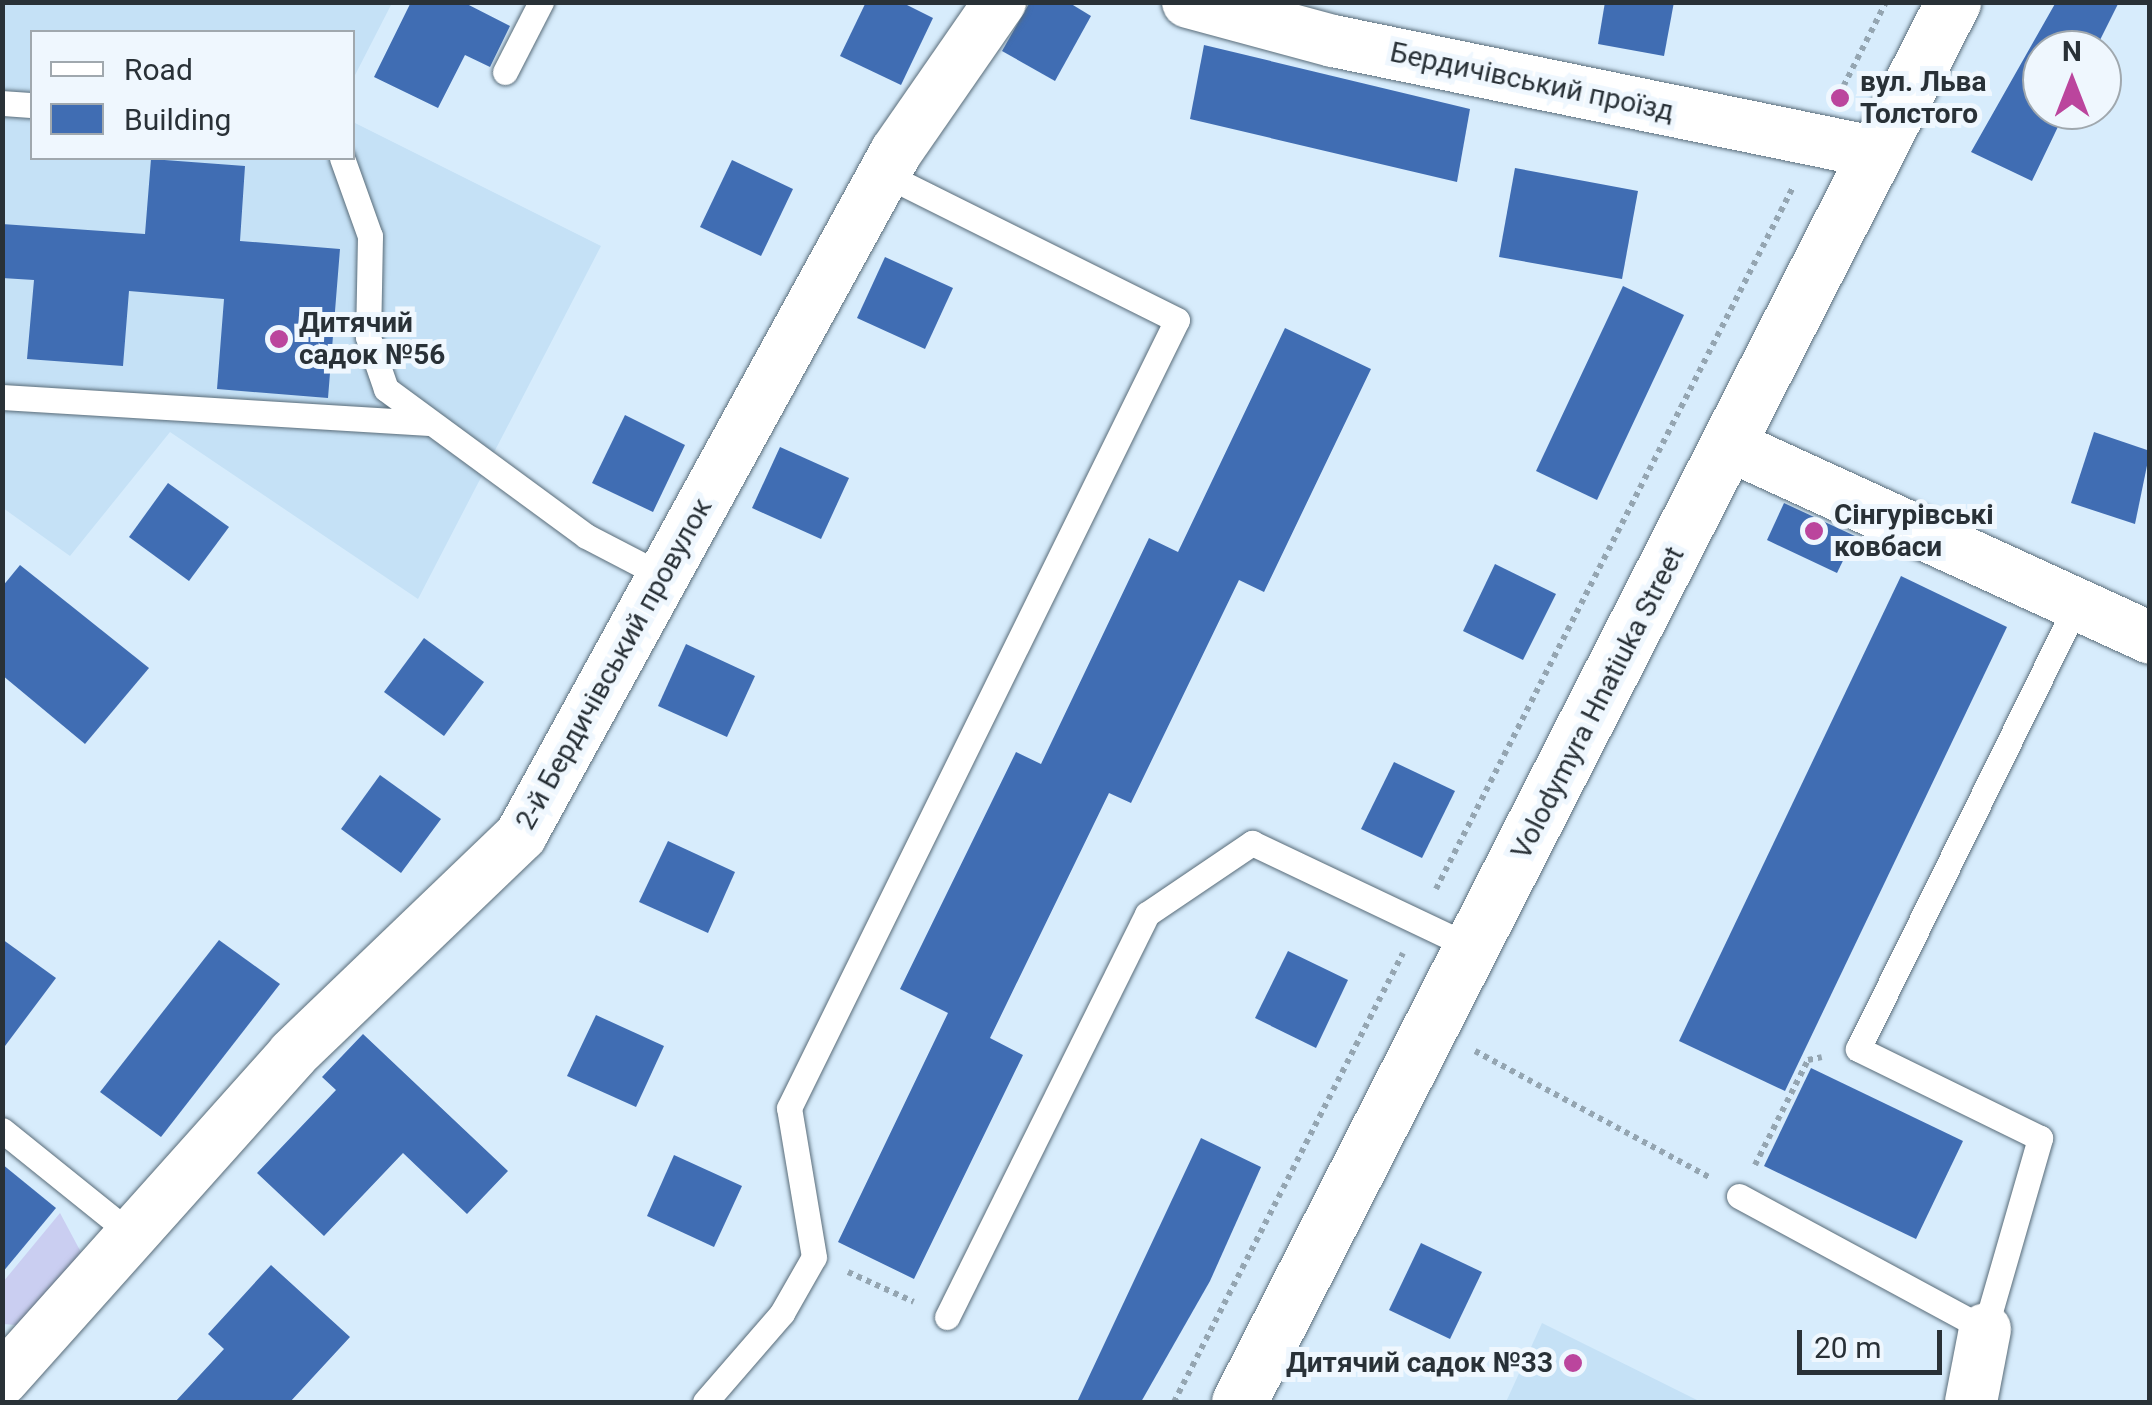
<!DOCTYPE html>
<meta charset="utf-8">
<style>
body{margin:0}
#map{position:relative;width:2152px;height:1405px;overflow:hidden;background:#d7ecfc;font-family:Roboto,sans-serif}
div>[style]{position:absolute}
.built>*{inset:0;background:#c5e1f6}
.green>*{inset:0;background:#cacef1}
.building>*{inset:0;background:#406db3}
.path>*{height:6px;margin-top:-3px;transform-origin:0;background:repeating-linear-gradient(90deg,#94a5b1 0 5px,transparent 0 10px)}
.roads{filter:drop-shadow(0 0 2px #596c79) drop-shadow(0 0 2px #596c79)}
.lane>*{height:25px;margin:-12.5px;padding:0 12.5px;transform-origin:12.5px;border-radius:12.5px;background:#fff}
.street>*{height:52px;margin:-26px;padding:0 26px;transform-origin:26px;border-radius:26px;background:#fff}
.secondary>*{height:55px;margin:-27.5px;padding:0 27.5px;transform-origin:27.5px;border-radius:27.5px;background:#fff}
.dots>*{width:28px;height:28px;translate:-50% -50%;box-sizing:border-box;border:5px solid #eff7fe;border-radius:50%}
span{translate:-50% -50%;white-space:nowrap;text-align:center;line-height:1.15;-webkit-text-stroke:10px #eff7fe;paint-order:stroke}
.street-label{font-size:28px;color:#293137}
.poi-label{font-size:28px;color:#293137;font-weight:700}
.left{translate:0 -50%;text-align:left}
.right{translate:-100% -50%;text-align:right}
.frame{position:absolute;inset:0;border:5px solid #293137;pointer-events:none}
.legend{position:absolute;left:30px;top:30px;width:325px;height:130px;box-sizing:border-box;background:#eff7fe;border:2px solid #a0a8ae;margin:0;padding:12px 18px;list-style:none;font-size:30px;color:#293137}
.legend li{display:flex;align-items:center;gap:20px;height:50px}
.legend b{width:50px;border:2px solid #a0a8ae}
.north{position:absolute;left:2022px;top:30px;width:100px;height:100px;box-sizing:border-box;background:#eff7fe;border:2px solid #a0a8ae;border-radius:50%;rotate:0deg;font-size:28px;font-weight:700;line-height:40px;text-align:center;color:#293137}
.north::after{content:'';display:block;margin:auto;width:35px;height:45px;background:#bb459d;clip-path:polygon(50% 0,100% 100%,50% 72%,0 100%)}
.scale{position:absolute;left:1797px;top:1330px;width:145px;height:45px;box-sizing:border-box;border:5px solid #293137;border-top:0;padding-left:12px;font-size:30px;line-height:35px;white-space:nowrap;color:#293137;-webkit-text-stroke:8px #eff7fe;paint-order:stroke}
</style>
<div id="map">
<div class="built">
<i style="clip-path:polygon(3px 3px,392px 3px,353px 79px,352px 32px,32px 32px,32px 158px,352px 158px,353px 122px,601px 246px,418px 599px,170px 432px,70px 556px,3px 508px)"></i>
<i style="clip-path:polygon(1542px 1323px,1701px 1402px,1506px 1402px)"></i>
</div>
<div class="green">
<i style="clip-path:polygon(60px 1213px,83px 1256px,16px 1325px,3px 1324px,3px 1282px)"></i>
</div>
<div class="building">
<i style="clip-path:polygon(411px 2px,463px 2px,510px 26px,490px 67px,465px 55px,438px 108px,374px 77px)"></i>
<i style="clip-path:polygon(866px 2px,901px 2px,933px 18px,901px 85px,840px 56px)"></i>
<i style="clip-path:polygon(1030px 2px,1068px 2px,1091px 16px,1055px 81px,1002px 51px)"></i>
<i style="clip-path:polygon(1605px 2px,1674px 2px,1664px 56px,1598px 44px)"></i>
<i style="clip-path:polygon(2056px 2px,2119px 2px,2095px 50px,2042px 50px,2042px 110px,2066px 110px,2032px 181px,1971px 152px)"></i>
<i style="clip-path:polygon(1204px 45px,1470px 109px,1457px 182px,1190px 119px)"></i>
<i style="clip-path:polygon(151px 159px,245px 166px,240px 241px,340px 249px,328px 398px,217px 389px,224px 299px,129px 291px,123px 366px,27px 359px,34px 280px,2px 278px,2px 224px,145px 234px)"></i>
<i style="clip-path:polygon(732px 160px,793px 189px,761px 256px,700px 227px)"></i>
<i style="clip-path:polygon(1515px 168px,1638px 191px,1622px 279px,1499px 257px)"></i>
<i style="clip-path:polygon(885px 257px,953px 288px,925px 349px,857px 318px)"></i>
<i style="clip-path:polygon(1623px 286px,1684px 315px,1597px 500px,1536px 471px)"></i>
<i style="clip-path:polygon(1285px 328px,1371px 369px,1264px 592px,1239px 580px,1131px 803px,1109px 793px,990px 1038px,1023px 1055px,914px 1279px,838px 1242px,948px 1013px,900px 989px,1016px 752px,1041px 764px,1149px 538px,1178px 552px)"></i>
<i style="clip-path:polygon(625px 415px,685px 445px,653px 512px,592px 483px)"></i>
<i style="clip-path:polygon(2094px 432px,2150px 451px,2135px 524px,2071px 503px)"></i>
<i style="clip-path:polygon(780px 447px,849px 478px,821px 539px,752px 508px)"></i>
<i style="clip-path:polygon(168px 483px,229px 527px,189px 581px,129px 537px)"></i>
<i style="clip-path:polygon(1784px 503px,1855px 536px,1837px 573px,1767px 540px)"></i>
<i style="clip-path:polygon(1495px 564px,1556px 594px,1523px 660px,1463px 631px)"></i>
<i style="clip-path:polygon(20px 565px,149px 668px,85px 744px,2px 675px,2px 587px)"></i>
<i style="clip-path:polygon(1901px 576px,2007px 627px,1785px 1091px,1679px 1041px)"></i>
<i style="clip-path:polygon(424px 638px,484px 682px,444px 736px,384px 692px)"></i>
<i style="clip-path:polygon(686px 644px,755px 676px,727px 737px,658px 706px)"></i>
<i style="clip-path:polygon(1394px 762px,1455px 791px,1422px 858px,1361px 829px)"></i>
<i style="clip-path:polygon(380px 775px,441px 819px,401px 873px,341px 829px)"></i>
<i style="clip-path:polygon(668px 841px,735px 872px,708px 933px,639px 902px)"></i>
<i style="clip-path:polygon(2px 939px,56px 978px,2px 1050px)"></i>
<i style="clip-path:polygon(219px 940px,280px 984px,161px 1137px,100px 1092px)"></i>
<i style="clip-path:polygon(1288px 951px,1348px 980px,1316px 1048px,1255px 1018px)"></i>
<i style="clip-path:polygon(596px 1015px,664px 1046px,636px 1107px,567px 1076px)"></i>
<i style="clip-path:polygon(363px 1034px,508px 1171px,467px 1214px,403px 1153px,324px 1236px,257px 1173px,336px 1090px,322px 1077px)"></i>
<i style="clip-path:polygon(1811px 1068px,1963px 1141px,1916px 1239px,1764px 1166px)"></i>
<i style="clip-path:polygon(1201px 1138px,1261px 1167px,1210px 1281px,1141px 1402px,1077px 1402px)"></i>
<i style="clip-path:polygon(674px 1155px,742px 1186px,714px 1247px,647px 1216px)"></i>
<i style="clip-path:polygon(2px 1164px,56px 1208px,2px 1273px)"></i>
<i style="clip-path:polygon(1421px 1243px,1482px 1272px,1450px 1339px,1389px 1310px)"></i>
<i style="clip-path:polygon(271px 1265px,350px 1337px,290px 1402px,175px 1402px,224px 1349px,208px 1334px)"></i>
</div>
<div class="path">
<i style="left:1839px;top:95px;width:104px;rotate:-63.2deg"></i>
<i style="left:1436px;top:889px;width:788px;rotate:-63.04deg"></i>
<i style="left:1475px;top:1051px;width:268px;rotate:28.3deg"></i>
<i style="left:1755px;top:1165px;width:118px;rotate:-63.2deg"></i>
<i style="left:1808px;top:1060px;width:14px;rotate:-12deg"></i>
<i style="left:848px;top:1272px;width:72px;rotate:24.4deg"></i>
<i style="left:1174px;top:1402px;width:504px;rotate:-62.98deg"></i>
</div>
<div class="roads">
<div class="lane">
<i style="left:505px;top:72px;width:79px;rotate:-62.8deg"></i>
<i style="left:2px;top:103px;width:30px;rotate:4deg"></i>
<i style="left:342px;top:158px;width:83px;rotate:70.3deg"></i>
<i style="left:370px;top:236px;width:101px;rotate:91.1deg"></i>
<i style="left:368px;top:337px;width:55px;rotate:70.9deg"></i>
<i style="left:386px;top:389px;width:248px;rotate:36.3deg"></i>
<i style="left:586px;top:536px;width:87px;rotate:27.5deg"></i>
<i style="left:2px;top:397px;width:428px;rotate:3.5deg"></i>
<i style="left:2px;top:1130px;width:163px;rotate:38.8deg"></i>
<i style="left:1739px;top:1196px;width:280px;rotate:28.4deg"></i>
<i style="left:1985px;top:1329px;width:199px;rotate:-73.9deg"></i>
<i style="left:2040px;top:1138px;width:203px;rotate:-153.9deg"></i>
<i style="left:1858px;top:1049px;width:496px;rotate:-63.8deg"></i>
<i style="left:947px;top:1317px;width:450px;rotate:-63.6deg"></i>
<i style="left:1147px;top:914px;width:127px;rotate:-34.1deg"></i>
<i style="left:1252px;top:843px;width:245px;rotate:25.4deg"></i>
<i style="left:705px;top:1402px;width:118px;rotate:-49.1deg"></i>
<i style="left:782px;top:1313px;width:64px;rotate:-60.3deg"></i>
<i style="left:814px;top:1257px;width:151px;rotate:-99.5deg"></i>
<i style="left:789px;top:1108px;width:878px;rotate:-63.79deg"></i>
<i style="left:1177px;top:320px;width:327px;rotate:-153.5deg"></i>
</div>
<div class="street">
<i style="left:1188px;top:2px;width:150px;rotate:15.1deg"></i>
<i style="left:1333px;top:41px;width:556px;rotate:11.61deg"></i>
<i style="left:1729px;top:445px;width:463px;rotate:24.6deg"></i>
<i style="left:2px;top:1380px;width:437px;rotate:-48.2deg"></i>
<i style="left:293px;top:1054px;width:316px;rotate:-43.8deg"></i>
<i style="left:521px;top:835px;width:779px;rotate:-61.23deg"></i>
<i style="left:896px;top:152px;width:183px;rotate:-55.3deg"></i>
<i style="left:1971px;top:1402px;width:74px;rotate:-79.1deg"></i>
</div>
<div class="secondary">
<i style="left:1239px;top:1402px;width:1572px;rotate:-62.98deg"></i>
</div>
</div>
<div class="dots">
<i style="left:1840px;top:98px;background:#bb459d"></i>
<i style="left:279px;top:339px;background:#bb459d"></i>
<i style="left:1814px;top:531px;background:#bb459d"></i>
<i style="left:1573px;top:1363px;background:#bb459d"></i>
</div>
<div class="street-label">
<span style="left:1532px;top:82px;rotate:12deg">Бердичівський проїзд</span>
<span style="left:614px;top:664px;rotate:-61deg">2-й Бердичівський провулок</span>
<span style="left:1598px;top:703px;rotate:-63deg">Volodymyra Hnatiuka Street</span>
</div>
<div class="poi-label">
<span class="left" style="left:1860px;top:98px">вул. Льва<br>Толстого</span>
<span class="left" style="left:299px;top:339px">Дитячий<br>садок №56</span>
<span class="left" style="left:1834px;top:531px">Сінгурівські<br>ковбаси</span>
<span class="right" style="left:1553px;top:1363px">Дитячий садок №33</span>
</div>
<div class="frame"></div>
<ul class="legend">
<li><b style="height:12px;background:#fff"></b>Road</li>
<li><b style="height:28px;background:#406db3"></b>Building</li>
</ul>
<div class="north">N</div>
<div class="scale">20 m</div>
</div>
